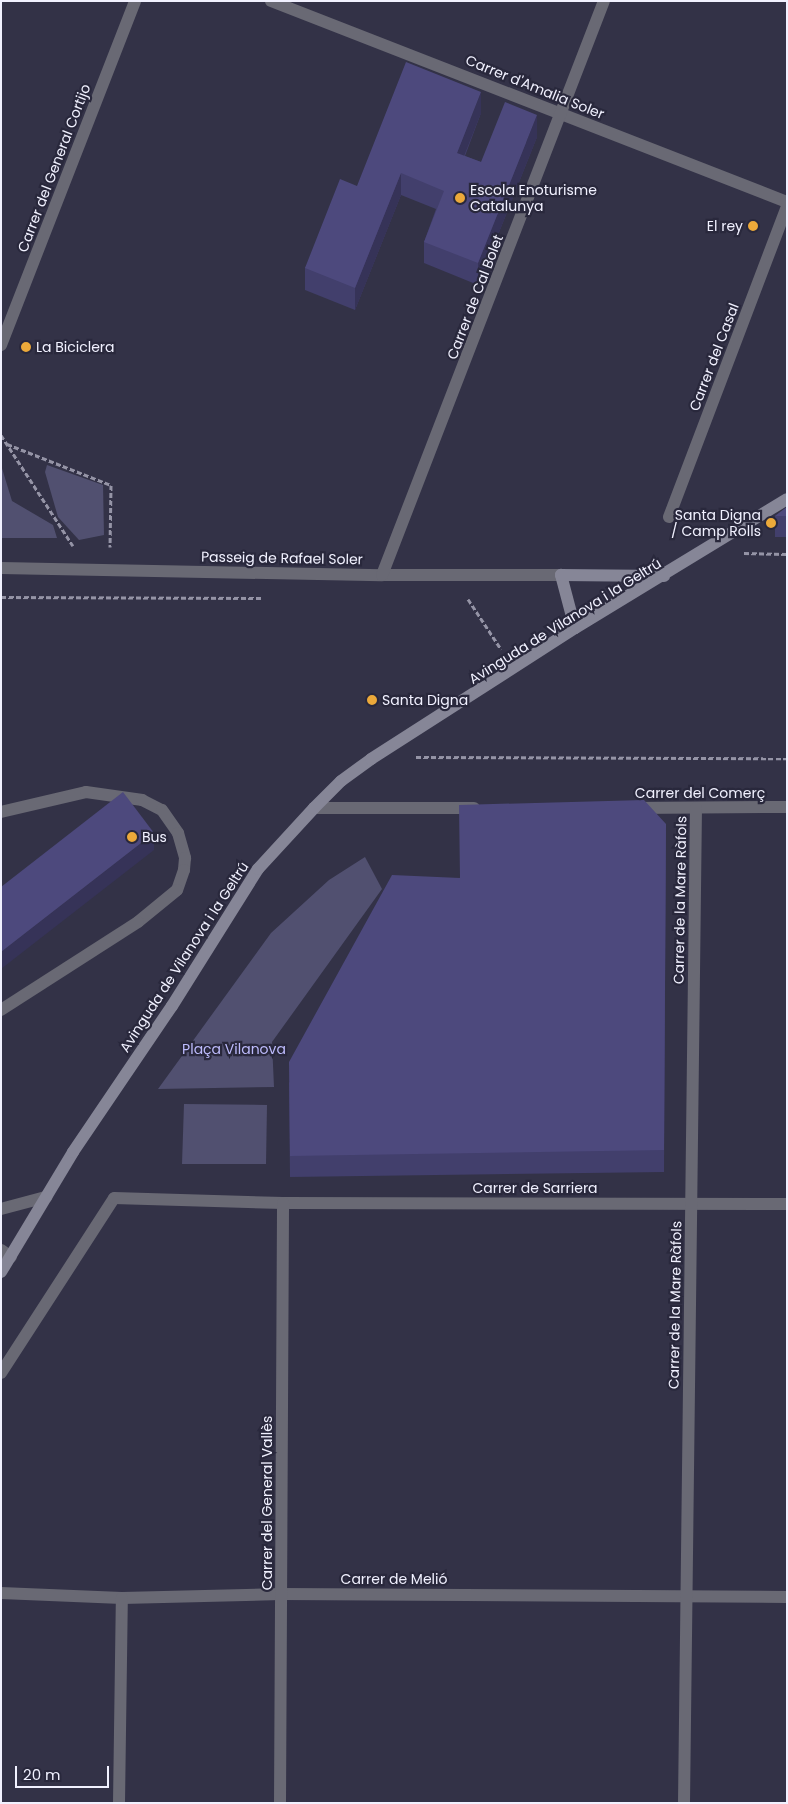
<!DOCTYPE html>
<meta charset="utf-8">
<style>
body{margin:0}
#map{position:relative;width:788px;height:1804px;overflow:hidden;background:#333247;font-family:Poppins,sans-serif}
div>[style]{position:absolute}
.green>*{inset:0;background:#515070}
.path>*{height:3px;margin-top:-1.5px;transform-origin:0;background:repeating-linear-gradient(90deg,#9594a6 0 5px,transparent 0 7.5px)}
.lane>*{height:12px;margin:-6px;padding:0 6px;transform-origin:6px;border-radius:6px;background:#696974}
.street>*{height:12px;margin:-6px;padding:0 6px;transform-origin:6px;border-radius:6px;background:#696974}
.secondary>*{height:12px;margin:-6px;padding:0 6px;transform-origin:6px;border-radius:6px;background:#868697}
.wall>*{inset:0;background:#423f6c}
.shaded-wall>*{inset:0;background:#363358}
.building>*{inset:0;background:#4d497d}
.dots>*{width:14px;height:14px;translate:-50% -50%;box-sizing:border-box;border:2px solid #29283c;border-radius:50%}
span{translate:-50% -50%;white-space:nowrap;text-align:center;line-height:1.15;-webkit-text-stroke:4.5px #29283c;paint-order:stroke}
.street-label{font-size:14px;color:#f1f1ff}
.poi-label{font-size:14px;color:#f1f1ff}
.left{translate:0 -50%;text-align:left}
.right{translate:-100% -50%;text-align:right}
.park-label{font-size:14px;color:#bdbbfc}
.frame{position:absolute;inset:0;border:2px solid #f1f1ff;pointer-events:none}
.scale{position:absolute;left:15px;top:1766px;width:94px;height:22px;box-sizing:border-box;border:2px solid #f1f1ff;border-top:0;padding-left:6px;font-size:15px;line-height:18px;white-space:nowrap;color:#f1f1ff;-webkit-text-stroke:4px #29283c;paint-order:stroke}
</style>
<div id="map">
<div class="green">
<i style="clip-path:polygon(1px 465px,12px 501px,53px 525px,57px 538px,1px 538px)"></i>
<i style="clip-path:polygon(47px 465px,103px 485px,104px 535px,79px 540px,58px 517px,45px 472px)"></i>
<i style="clip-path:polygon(365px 857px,382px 889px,272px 1042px,274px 1087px,158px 1089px,271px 933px,329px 880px)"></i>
<i style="clip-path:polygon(184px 1104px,267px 1105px,266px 1164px,182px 1164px)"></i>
</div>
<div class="path">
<i style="left:1px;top:435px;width:132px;rotate:57deg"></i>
<i style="left:7px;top:444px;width:112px;rotate:21.5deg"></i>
<i style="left:111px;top:485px;width:62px;rotate:90.9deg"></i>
<i style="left:744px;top:553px;width:43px;rotate:1.3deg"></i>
<i style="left:1px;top:597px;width:261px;rotate:0.2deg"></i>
<i style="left:468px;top:599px;width:60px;rotate:56.6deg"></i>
<i style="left:416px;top:757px;width:371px;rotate:0.2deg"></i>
</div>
<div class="lane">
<i style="left:1px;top:812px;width:87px;rotate:-13.2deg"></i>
<i style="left:86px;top:792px;width:57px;rotate:8.1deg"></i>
<i style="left:142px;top:800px;width:22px;rotate:27deg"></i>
<i style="left:162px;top:810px;width:28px;rotate:55deg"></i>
<i style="left:178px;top:833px;width:26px;rotate:74deg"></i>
<i style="left:185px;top:858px;width:12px;rotate:95deg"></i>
<i style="left:184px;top:870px;width:21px;rotate:109deg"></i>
<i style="left:177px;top:890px;width:50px;rotate:140.6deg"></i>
<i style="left:138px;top:922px;width:163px;rotate:147.3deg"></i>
</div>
<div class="street">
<i style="left:271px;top:1px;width:554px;rotate:21.28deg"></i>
<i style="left:1px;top:345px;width:369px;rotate:-68.7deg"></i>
<i style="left:669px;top:517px;width:332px;rotate:-69.2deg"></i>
<i style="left:1px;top:568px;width:381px;rotate:1.1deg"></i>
<i style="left:382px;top:575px;width:179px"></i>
<i style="left:382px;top:575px;width:615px;rotate:-68.86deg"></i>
<i style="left:314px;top:808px;width:160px"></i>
<i style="left:634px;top:808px;width:153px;rotate:-0.4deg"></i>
<i style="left:1px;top:1209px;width:47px;rotate:-14.9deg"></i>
<i style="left:1px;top:1250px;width:12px;rotate:35deg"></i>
<i style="left:1px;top:1373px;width:208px;rotate:-57.1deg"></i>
<i style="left:114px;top:1198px;width:169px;rotate:1.7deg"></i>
<i style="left:283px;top:1203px;width:504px;rotate:0.11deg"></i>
<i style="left:1px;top:1593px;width:121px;rotate:2.4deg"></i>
<i style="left:122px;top:1598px;width:159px;rotate:-1.4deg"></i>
<i style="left:281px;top:1594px;width:506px;rotate:0.34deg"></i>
<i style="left:119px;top:1803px;width:205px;rotate:-89.2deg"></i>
<i style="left:280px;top:1803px;width:600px;rotate:-89.71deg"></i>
<i style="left:684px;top:1803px;width:995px;rotate:-89.31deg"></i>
</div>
<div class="secondary">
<i style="left:575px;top:628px;width:55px;rotate:-104.8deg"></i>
<i style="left:561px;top:575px;width:103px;rotate:0.6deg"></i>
<i style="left:1px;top:1272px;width:140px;rotate:-59deg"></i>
<i style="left:73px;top:1152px;width:176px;rotate:-55.9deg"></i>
<i style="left:172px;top:1006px;width:162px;rotate:-57.9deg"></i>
<i style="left:258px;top:869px;width:83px;rotate:-47.4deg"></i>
<i style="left:314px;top:808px;width:38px;rotate:-45deg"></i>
<i style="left:341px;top:781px;width:37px;rotate:-36deg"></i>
<i style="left:371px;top:759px;width:242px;rotate:-32.7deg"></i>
<i style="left:575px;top:628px;width:248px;rotate:-31.3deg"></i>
</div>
<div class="wall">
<i style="clip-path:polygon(481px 113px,465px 156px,481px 162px,537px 137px,478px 285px,424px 263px,424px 242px,436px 209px,401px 195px,355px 310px,305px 290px,305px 268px,357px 186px)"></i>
<i style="clip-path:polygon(787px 507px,787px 537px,775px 537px,775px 516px)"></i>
<i style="clip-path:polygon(666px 824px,664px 1172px,290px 1177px,289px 1083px,459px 878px)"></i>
</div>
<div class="shaded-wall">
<i style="clip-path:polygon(481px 92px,481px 113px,457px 174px,457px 153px)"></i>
<i style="clip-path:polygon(537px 115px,537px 137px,478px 285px,478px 263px)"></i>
<i style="clip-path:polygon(401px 173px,401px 195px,355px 310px,355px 288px)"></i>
<i style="clip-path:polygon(154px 833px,154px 850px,1px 969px,1px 952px)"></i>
</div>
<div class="building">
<i style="clip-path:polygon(406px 62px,481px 92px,457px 153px,481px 162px,505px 102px,537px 115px,478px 263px,424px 242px,444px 191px,401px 173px,355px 288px,305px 268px,340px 179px,357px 186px)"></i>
<i style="clip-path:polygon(787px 507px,787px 516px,775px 516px)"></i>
<i style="clip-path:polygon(123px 792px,154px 833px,1px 952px,1px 887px)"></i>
<i style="clip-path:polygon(644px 800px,666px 824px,664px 1150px,290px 1156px,289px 1062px,392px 875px,460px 878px,459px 805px)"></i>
</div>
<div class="dots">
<i style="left:460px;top:198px;background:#eca93a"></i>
<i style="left:753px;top:226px;background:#eca93a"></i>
<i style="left:26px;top:347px;background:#eca93a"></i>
<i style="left:771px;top:523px;background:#eca93a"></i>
<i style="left:372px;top:700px;background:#eca93a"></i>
<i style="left:132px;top:837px;background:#eca93a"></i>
</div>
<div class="street-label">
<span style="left:535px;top:87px;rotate:22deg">Carrer d'Amalia Soler</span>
<span style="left:54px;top:168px;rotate:-69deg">Carrer del General Cortijo</span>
<span style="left:475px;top:297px;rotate:-69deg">Carrer de Cal Bolet</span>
<span style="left:714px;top:357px;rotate:-69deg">Carrer del Casal</span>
<span style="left:282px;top:558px;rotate:1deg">Passeig de Rafael Soler</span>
<span style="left:565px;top:621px;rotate:-32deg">Avinguda de Vilanova i la Geltrú</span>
<span style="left:700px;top:793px">Carrer del Comerç</span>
<span style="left:680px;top:900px;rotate:-89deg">Carrer de la Mare Ràfols</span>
<span style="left:184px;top:957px;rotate:-57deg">Avinguda de Vilanova i la Geltrú</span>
<span style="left:535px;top:1188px">Carrer de Sarriera</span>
<span style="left:675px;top:1305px;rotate:-89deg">Carrer de la Mare Ràfols</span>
<span style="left:267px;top:1503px;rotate:-90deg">Carrer del General Vallès</span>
<span style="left:394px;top:1579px">Carrer de Melió</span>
</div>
<div class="poi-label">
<span class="left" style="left:470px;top:198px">Escola Enoturisme<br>Catalunya</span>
<span class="right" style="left:743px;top:226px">El rey</span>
<span class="left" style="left:36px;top:347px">La Biciclera</span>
<span class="right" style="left:761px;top:523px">Santa Digna<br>/ Camp Rolls</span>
<span class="left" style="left:382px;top:700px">Santa Digna</span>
<span class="left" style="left:142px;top:837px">Bus</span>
</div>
<div class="park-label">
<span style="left:234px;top:1049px">Plaça Vilanova</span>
</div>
<div class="frame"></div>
<div class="scale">20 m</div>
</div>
